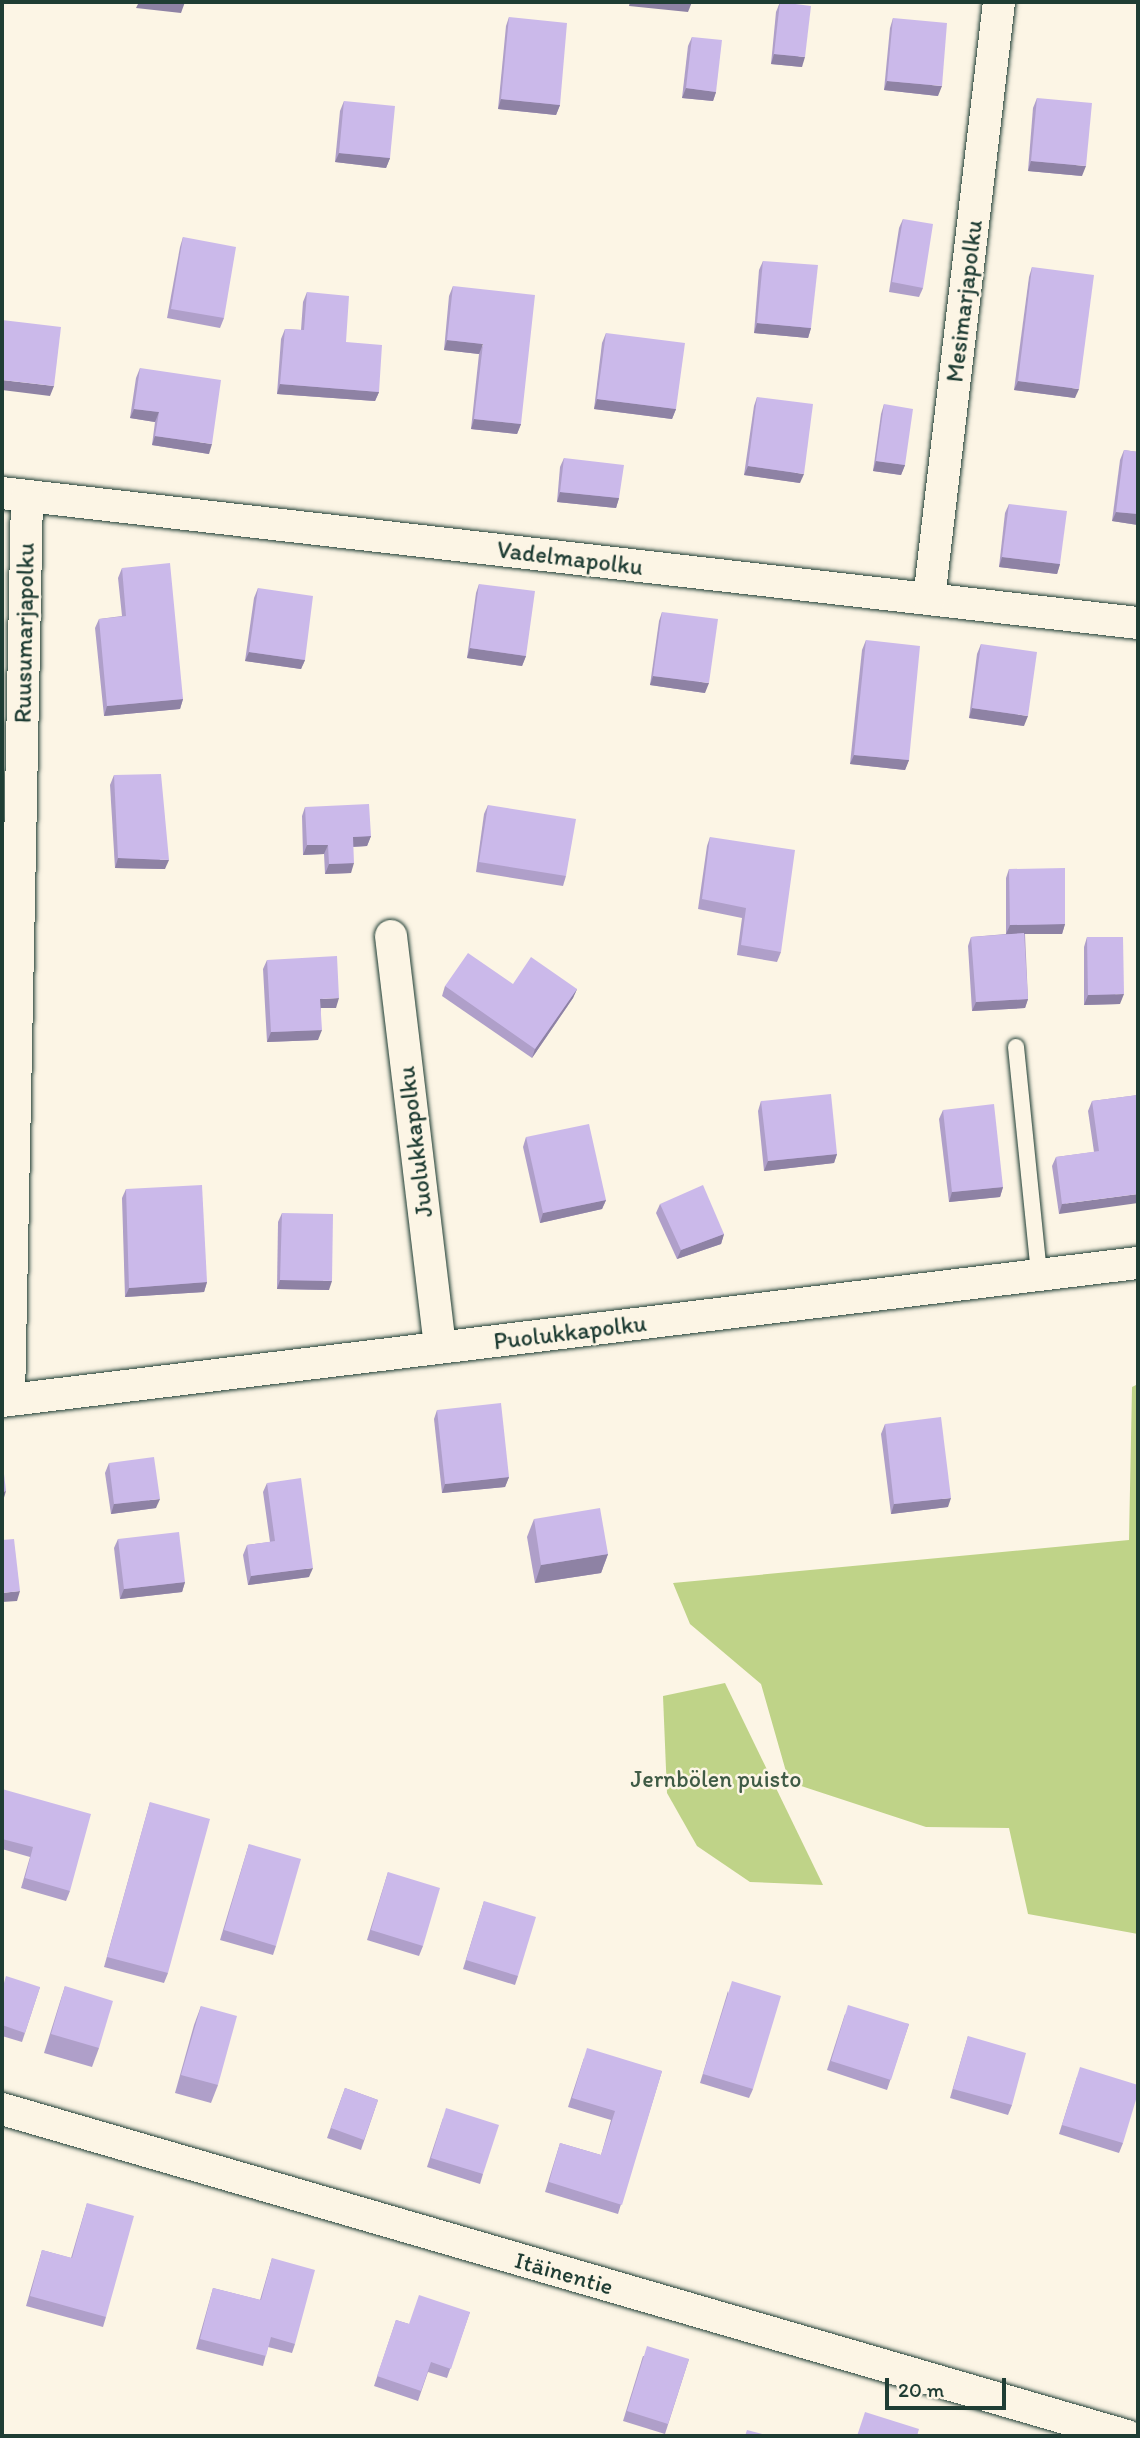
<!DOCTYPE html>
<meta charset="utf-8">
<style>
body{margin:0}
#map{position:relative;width:1140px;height:2438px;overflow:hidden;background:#fcf5e5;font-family:Itim,sans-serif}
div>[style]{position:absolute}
.green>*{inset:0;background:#bfd388}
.roads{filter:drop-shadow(0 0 2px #1f3d34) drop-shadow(0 0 2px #1f3d34)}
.lane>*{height:16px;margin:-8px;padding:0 8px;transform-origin:8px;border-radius:8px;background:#fcf5e5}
.street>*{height:32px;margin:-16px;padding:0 16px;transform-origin:16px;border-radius:16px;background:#fcf5e5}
.wall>*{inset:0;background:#af9fc9}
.shaded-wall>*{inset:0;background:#8e82a4}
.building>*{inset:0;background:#cbb9ea}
span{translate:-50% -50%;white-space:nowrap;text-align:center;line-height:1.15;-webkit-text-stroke:5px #fcf5e5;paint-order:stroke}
.street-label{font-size:24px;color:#1f3d34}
.park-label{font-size:24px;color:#3f5b45}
.frame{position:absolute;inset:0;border:4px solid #1f3d34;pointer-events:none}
.scale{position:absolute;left:885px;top:2378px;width:121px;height:32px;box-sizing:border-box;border:4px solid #1f3d34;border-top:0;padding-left:9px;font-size:21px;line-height:24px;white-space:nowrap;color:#1f3d34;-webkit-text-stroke:5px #fcf5e5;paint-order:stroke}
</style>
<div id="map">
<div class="green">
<i style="clip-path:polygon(1138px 1384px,1138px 1934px,1028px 1914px,1009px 1828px,926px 1827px,789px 1782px,761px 1684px,690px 1624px,673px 1583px,1129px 1540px,1132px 1387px)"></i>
<i style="clip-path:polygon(725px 1683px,823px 1885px,750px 1882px,697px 1846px,667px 1793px,663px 1696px)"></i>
</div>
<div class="roads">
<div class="lane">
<i style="left:1016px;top:1047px;width:229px;rotate:84.2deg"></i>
</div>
<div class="street">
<i style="left:2px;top:493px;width:1143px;rotate:6.53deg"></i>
<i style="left:929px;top:599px;width:601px;rotate:-83.31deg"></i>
<i style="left:391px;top:936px;width:414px;rotate:83.2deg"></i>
<i style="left:9px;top:1400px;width:904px;rotate:-88.86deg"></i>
<i style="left:2px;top:1401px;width:1144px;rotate:-6.93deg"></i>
<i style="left:2px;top:2109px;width:1172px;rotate:16.21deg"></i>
</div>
</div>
<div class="wall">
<i style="clip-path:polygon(780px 2px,802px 67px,771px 64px,776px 12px)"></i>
<i style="clip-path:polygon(509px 17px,560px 105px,556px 115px,498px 109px,506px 26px)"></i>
<i style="clip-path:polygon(893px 18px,938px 96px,884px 90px,890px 28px)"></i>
<i style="clip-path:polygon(692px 37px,716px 92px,713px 101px,682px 98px,688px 46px)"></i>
<i style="clip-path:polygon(1037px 98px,1082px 176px,1028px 171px,1033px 108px)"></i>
<i style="clip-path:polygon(344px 101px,390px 158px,386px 168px,335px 162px,340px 111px)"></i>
<i style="clip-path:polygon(903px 219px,923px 288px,919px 297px,889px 292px,899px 228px)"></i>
<i style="clip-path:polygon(183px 237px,224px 318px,220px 328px,167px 318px,180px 247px)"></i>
<i style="clip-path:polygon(763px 261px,811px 328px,808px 338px,754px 333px,759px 270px)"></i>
<i style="clip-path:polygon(1032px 267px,1075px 398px,1014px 390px,1029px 277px)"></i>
<i style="clip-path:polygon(453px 286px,521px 424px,517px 434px,471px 429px,479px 354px,444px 350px,449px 296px)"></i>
<i style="clip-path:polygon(307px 292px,346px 342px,379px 392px,375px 401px,277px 394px,281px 339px,285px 329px,301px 330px,303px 302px)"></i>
<i style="clip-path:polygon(606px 333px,676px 409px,672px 419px,594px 409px,602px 343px)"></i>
<i style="clip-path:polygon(140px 368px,209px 454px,152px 445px,155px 422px,130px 418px,136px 378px)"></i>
<i style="clip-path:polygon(757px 397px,800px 483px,744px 475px,754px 406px)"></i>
<i style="clip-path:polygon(884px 404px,905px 465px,901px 475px,873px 471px,881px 414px)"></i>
<i style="clip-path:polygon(1124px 450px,1138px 452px,1138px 525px,1112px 521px,1120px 460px)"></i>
<i style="clip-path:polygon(564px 458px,619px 498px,616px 508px,557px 502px,560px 467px)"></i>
<i style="clip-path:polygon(1009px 504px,1060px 564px,1057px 574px,999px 567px,1005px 513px)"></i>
<i style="clip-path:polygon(122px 568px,183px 699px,180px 709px,104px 716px,95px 628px,99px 619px,122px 616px,118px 578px)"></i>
<i style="clip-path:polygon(479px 584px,526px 656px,522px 666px,467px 658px,476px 593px)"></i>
<i style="clip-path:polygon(258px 588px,305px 660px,301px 669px,245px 661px,254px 598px)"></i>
<i style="clip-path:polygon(662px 612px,705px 693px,650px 685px,659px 621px)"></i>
<i style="clip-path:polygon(866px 640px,909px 760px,905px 770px,850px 764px,862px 650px)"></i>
<i style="clip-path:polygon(981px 644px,1024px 726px,969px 718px,977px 654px)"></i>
<i style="clip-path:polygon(114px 775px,165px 869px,115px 868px,110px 785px)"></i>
<i style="clip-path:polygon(488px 805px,566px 876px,563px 886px,476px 872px,484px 814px)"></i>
<i style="clip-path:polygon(305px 807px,371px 836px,367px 846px,353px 847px,351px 873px,325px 874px,324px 854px,303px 855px,302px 816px)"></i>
<i style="clip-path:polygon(710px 837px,781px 952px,777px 962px,737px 955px,742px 918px,698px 909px,707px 846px)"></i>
<i style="clip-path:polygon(1009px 869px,1065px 924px,1062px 934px,1025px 934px,1028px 999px,1025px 1008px,972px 1011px,968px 946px,971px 937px,1006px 934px,1006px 878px)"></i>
<i style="clip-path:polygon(1087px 937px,1120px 1004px,1084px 1005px,1084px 947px)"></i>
<i style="clip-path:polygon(267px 960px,336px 1008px,321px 1008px,318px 1040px,267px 1042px,263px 969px)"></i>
<i style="clip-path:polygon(513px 984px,577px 989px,573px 998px,532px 1058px,442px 996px,445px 986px)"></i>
<i style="clip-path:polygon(1138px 1095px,1059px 1214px,1052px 1166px,1056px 1157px,1094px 1152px,1088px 1111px,1092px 1101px)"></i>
<i style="clip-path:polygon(761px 1101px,837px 1154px,834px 1163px,764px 1171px,758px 1111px)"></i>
<i style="clip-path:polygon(943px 1110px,1003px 1187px,1000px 1197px,949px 1202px,939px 1119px)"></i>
<i style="clip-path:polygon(526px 1137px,606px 1200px,602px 1209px,540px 1223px,523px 1147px)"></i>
<i style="clip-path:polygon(126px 1189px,207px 1282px,204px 1292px,125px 1297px,122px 1198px)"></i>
<i style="clip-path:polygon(660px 1204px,724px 1234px,721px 1244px,677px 1259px,656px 1213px)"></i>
<i style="clip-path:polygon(282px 1213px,329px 1290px,277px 1289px,278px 1222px)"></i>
<i style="clip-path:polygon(437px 1410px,509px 1477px,505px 1487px,442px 1493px,434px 1419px)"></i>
<i style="clip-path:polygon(885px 1424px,948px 1507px,891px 1514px,881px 1434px)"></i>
<i style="clip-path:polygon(109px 1463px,156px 1508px,111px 1514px,105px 1473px)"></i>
<i style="clip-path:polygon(267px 1483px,309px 1577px,248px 1585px,243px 1555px,247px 1545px,270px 1542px,263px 1492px)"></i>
<i style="clip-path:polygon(534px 1519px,608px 1554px,601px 1573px,535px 1583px,527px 1537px)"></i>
<i style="clip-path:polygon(118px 1539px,185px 1582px,182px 1592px,120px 1599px,114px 1548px)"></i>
<i style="clip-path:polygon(2px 1789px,70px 1891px,66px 1901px,21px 1888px,30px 1857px,2px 1849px)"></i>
<i style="clip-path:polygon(150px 1802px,168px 1973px,164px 1983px,104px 1967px)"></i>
<i style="clip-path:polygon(249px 1844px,276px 1946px,273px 1955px,220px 1940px)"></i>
<i style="clip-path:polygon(388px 1872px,423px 1946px,419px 1956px,367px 1940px)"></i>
<i style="clip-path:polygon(484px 1901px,518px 1976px,515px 1985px,463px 1969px)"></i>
<i style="clip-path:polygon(65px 1986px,99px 2048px,92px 2067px,44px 2053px,59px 2005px)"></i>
<i style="clip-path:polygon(40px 1987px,22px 2042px,2px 2036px,2px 1989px)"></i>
<i style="clip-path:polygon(728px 1991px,753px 2089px,749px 2098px,700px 2083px)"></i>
<i style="clip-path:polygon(201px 2006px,218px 2085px,211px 2103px,175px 2093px,194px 2025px)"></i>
<i style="clip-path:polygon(845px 2014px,909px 2024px,887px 2090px,827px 2070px)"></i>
<i style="clip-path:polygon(968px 2036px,1012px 2105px,1008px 2115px,950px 2098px)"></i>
<i style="clip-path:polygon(584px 2058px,662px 2071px,618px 2214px,545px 2192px,560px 2143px,601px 2155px,611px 2120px,568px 2107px)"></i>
<i style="clip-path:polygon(1077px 2077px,1123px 2143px,1119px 2153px,1059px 2134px)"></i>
<i style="clip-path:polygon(345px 2088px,378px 2100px,361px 2150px,327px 2138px)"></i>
<i style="clip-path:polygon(443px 2118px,483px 2174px,480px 2184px,427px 2167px)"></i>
<i style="clip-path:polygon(87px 2203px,106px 2317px,103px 2327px,26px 2306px,42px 2250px,71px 2258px)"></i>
<i style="clip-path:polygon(272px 2258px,295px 2344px,292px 2353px,268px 2347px,263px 2366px,196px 2349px,213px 2288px,260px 2300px)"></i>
<i style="clip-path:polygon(470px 2312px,447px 2378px,428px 2372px,418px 2401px,374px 2386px,396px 2320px,409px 2324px)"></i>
<i style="clip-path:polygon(643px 2356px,689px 2359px,665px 2434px,623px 2421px)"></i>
</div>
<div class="shaded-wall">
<i style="clip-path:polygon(139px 2px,185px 2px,181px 13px,136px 8px)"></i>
<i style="clip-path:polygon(630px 2px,692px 2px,688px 12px,629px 6px)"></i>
<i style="clip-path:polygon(774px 54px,805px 57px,802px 67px,771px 64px)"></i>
<i style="clip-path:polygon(887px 81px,942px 86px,938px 96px,884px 90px)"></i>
<i style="clip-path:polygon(686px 88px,716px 92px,713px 101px,682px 98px)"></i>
<i style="clip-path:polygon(501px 99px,560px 105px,556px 115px,498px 109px)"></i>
<i style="clip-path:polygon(339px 153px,390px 158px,386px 168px,335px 162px)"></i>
<i style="clip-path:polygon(1031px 161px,1086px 166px,1082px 176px,1028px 171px)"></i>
<i style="clip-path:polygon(757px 323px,811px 328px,808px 338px,754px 333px)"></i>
<i style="clip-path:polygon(447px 340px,483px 344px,479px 354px,444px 350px)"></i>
<i style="clip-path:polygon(2px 380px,54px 386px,50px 396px,2px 390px)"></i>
<i style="clip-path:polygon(1018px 381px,1079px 389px,1075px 398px,1014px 390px)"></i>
<i style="clip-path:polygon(280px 384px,379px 392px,375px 401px,277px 394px)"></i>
<i style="clip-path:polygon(597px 399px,676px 409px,672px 419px,594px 409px)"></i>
<i style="clip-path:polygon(134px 409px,159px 412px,155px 422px,130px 418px)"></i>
<i style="clip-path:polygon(474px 419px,521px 424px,517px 434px,471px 429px)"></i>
<i style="clip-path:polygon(155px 436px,212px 444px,209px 454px,152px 445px)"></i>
<i style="clip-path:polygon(876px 461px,905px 465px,901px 475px,873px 471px)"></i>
<i style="clip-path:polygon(748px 466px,804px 474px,800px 483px,744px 475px)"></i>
<i style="clip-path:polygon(560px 492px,619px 498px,616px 508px,557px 502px)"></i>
<i style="clip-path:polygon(1116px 512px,1138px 514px,1138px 525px,1112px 521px)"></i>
<i style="clip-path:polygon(1002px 557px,1060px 564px,1057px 574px,999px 567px)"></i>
<i style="clip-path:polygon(470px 648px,526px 656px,522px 666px,467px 658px)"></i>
<i style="clip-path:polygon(249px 652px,305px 660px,301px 669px,245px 661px)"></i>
<i style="clip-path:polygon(653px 676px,709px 683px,705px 693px,650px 685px)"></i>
<i style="clip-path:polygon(183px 699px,180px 709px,104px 716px,107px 706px)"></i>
<i style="clip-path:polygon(972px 708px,1028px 716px,1024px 726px,969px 718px)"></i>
<i style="clip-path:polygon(854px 755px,909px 760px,905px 770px,850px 764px)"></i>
<i style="clip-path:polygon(371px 836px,367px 846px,349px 847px,353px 837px)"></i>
<i style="clip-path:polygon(307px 845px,328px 845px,324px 854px,303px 855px)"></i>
<i style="clip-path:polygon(118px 858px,169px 860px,165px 869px,115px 868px)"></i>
<i style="clip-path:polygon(354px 863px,351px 873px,325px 874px,329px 864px)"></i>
<i style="clip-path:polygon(1065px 924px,1062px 934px,1006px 934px,1010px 925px)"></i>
<i style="clip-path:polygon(577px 989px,573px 998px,532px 1058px,535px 1049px)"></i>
<i style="clip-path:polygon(1124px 994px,1120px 1004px,1084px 1005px,1088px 995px)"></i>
<i style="clip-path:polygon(339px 998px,336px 1008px,317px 1008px,320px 999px)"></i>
<i style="clip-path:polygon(1028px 999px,1025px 1008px,972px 1011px,976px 1002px)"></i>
<i style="clip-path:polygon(322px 1030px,318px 1040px,267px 1042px,271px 1032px)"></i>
<i style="clip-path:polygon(837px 1154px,834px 1163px,764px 1171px,768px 1161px)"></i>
<i style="clip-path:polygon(1003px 1187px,1000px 1197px,949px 1202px,952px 1192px)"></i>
<i style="clip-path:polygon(1138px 1194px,1138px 1203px,1059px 1214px,1062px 1204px)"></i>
<i style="clip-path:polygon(606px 1200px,602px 1209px,540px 1223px,543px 1213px)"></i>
<i style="clip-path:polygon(724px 1234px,721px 1244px,677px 1259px,681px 1250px)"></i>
<i style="clip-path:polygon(280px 1280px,332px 1281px,329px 1290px,277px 1289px)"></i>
<i style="clip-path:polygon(207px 1282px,204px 1292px,125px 1297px,129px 1288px)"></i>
<i style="clip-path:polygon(509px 1477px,505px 1487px,442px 1493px,445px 1484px)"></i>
<i style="clip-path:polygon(6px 1491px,3px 1501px,2px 1501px,2px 1492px)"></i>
<i style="clip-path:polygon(951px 1498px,948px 1507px,891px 1514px,894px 1504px)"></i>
<i style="clip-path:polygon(160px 1499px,156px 1508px,111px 1514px,114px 1504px)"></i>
<i style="clip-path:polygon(608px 1554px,601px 1573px,535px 1583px,541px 1565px)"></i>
<i style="clip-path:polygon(313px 1568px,309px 1577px,248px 1585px,251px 1576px)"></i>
<i style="clip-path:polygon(185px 1582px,182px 1592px,120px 1599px,124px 1589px)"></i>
<i style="clip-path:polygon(20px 1591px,17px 1601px,2px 1602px,2px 1593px)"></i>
</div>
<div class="building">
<i style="clip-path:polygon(780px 2px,811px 6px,805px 57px,774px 54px)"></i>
<i style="clip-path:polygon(509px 17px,567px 23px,560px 105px,501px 99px)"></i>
<i style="clip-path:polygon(893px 18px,947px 23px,942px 86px,887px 81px)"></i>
<i style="clip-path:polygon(692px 37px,722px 40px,716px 92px,686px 88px)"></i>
<i style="clip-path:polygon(1037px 98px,1092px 103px,1086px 166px,1031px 161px)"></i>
<i style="clip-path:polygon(344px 101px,395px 106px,390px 158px,339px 153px)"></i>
<i style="clip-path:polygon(903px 219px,933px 224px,923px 288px,892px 282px)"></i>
<i style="clip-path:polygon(183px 237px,236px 247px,224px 318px,171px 309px)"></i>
<i style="clip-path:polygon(763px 261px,818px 265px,811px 328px,757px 323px)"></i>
<i style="clip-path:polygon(1032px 267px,1094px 275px,1079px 389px,1018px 381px)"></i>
<i style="clip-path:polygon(453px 286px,535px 295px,521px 424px,474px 419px,483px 344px,447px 340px)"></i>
<i style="clip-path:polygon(307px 292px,349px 296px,346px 342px,382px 345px,379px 392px,280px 384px,285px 329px,304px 330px)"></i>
<i style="clip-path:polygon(2px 320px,61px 327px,54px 386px,2px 380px)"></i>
<i style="clip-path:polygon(606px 333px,685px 343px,676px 409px,597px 399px)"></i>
<i style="clip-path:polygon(140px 368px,221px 380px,212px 444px,155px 436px,159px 412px,134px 409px)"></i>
<i style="clip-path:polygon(757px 397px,813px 404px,804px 474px,748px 466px)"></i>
<i style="clip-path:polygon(884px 404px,913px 409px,905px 465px,876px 461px)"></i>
<i style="clip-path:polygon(1124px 450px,1138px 452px,1138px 514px,1116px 512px)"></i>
<i style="clip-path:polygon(564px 458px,624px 465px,619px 498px,560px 492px)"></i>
<i style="clip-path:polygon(1009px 504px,1067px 511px,1060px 564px,1002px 557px)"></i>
<i style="clip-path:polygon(170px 563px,183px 699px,107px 706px,99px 619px,126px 616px,122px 568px)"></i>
<i style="clip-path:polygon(479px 584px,535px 591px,526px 656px,470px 648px)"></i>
<i style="clip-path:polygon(258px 588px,313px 596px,305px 660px,249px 652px)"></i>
<i style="clip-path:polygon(662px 612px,718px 619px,709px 683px,653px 676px)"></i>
<i style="clip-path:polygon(866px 640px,920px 646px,909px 760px,854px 755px)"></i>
<i style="clip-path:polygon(981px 644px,1037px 652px,1028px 716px,972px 708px)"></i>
<i style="clip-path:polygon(161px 774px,169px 860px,118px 858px,114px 775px)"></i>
<i style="clip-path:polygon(369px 804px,371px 836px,353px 837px,354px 863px,329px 864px,328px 845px,307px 845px,305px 807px)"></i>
<i style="clip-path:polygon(488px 805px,576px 819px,566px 876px,479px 862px)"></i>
<i style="clip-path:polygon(710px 837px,795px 850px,781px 952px,741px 945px,746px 908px,702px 899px)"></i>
<i style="clip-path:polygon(1065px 868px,1065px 924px,1010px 925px,1009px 869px)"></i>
<i style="clip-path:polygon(1024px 933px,1028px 999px,976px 1002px,971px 937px)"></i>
<i style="clip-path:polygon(1087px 937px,1123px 937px,1124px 994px,1088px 995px)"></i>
<i style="clip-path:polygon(468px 953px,513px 984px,531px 957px,577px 989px,535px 1049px,445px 986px)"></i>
<i style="clip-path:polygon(337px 956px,339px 998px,320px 999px,322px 1030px,271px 1032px,267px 960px)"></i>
<i style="clip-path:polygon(831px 1094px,837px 1154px,768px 1161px,761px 1101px)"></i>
<i style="clip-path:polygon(1138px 1095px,1138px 1194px,1062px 1204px,1056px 1157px,1099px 1151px,1092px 1101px)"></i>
<i style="clip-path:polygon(994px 1104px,1003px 1187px,952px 1192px,943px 1110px)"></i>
<i style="clip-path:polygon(589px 1124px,606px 1200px,543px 1213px,526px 1137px)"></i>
<i style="clip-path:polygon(202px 1185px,207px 1282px,129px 1288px,126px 1189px)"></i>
<i style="clip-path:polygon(703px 1185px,724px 1234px,681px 1250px,660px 1204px)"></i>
<i style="clip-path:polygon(282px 1213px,333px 1214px,332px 1281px,280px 1280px)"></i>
<i style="clip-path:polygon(501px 1403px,509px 1477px,445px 1484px,437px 1410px)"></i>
<i style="clip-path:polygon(941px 1417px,951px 1498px,894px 1504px,885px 1424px)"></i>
<i style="clip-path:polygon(2px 1457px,6px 1491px,2px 1492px)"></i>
<i style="clip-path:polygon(154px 1457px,160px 1499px,114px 1504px,109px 1463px)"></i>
<i style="clip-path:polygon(301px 1478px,313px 1568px,251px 1576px,247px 1545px,275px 1541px,267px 1483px)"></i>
<i style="clip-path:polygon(600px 1508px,608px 1554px,541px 1565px,534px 1519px)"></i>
<i style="clip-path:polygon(179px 1532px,185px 1582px,124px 1589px,118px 1539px)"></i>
<i style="clip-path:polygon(14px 1539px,20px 1591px,2px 1593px,2px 1540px)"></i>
<i style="clip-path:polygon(2px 1789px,91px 1814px,70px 1891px,25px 1878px,33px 1847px,2px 1839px)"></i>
<i style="clip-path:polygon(150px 1802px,210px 1819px,168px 1973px,107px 1957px)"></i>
<i style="clip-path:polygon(249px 1844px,301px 1859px,276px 1946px,224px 1930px)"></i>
<i style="clip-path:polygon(388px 1872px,440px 1888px,423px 1946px,371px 1930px)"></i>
<i style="clip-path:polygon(484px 1901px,536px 1917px,518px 1976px,466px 1960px)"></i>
<i style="clip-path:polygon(6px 1976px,40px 1987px,25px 2033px,2px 2025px,2px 1990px)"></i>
<i style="clip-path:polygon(732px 1981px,781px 1996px,753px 2089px,703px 2074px)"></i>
<i style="clip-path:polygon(65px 1986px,113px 2001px,99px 2048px,51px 2034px)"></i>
<i style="clip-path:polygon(848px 2005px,909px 2024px,891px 2080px,831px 2061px)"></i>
<i style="clip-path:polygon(201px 2006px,237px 2016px,218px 2085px,181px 2075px)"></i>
<i style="clip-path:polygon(968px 2036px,1026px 2053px,1012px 2105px,953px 2089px)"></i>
<i style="clip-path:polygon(587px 2048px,662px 2071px,622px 2205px,549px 2182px,560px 2143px,601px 2155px,615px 2111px,572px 2098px)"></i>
<i style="clip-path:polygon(1080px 2067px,1138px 2085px,1138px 2093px,1123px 2143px,1062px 2125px)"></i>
<i style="clip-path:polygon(345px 2088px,378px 2100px,364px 2140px,331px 2128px)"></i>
<i style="clip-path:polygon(446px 2108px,499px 2125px,483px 2174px,431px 2158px)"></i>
<i style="clip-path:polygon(87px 2203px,134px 2216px,106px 2317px,30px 2296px,42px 2250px,72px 2258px)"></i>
<i style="clip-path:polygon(272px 2258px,315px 2270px,295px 2344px,271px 2337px,266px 2356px,200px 2339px,213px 2288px,261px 2300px)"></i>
<i style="clip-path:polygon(419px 2295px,470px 2312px,451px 2369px,431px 2362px,421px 2391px,377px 2376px,396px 2320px,409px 2324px)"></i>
<i style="clip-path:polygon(647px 2346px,689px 2359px,668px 2424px,627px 2411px)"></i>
<i style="clip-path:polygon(865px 2412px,919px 2429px,917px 2436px,857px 2436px)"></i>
<i style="clip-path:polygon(747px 2430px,770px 2436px,745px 2436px)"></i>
</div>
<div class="street-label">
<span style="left:964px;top:301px;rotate:-83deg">Mesimarjapolku</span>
<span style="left:570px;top:558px;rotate:7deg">Vadelmapolku</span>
<span style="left:24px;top:633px;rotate:-89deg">Ruusumarjapolku</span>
<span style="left:415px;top:1142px;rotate:-97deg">Juolukkapolku</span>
<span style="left:570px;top:1332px;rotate:-7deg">Puolukkapolku</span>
<span style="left:564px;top:2273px;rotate:16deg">Itäinentie</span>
</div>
<div class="park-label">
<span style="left:716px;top:1779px">Jernbölen puisto</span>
</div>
<div class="frame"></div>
<div class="scale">20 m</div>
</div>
